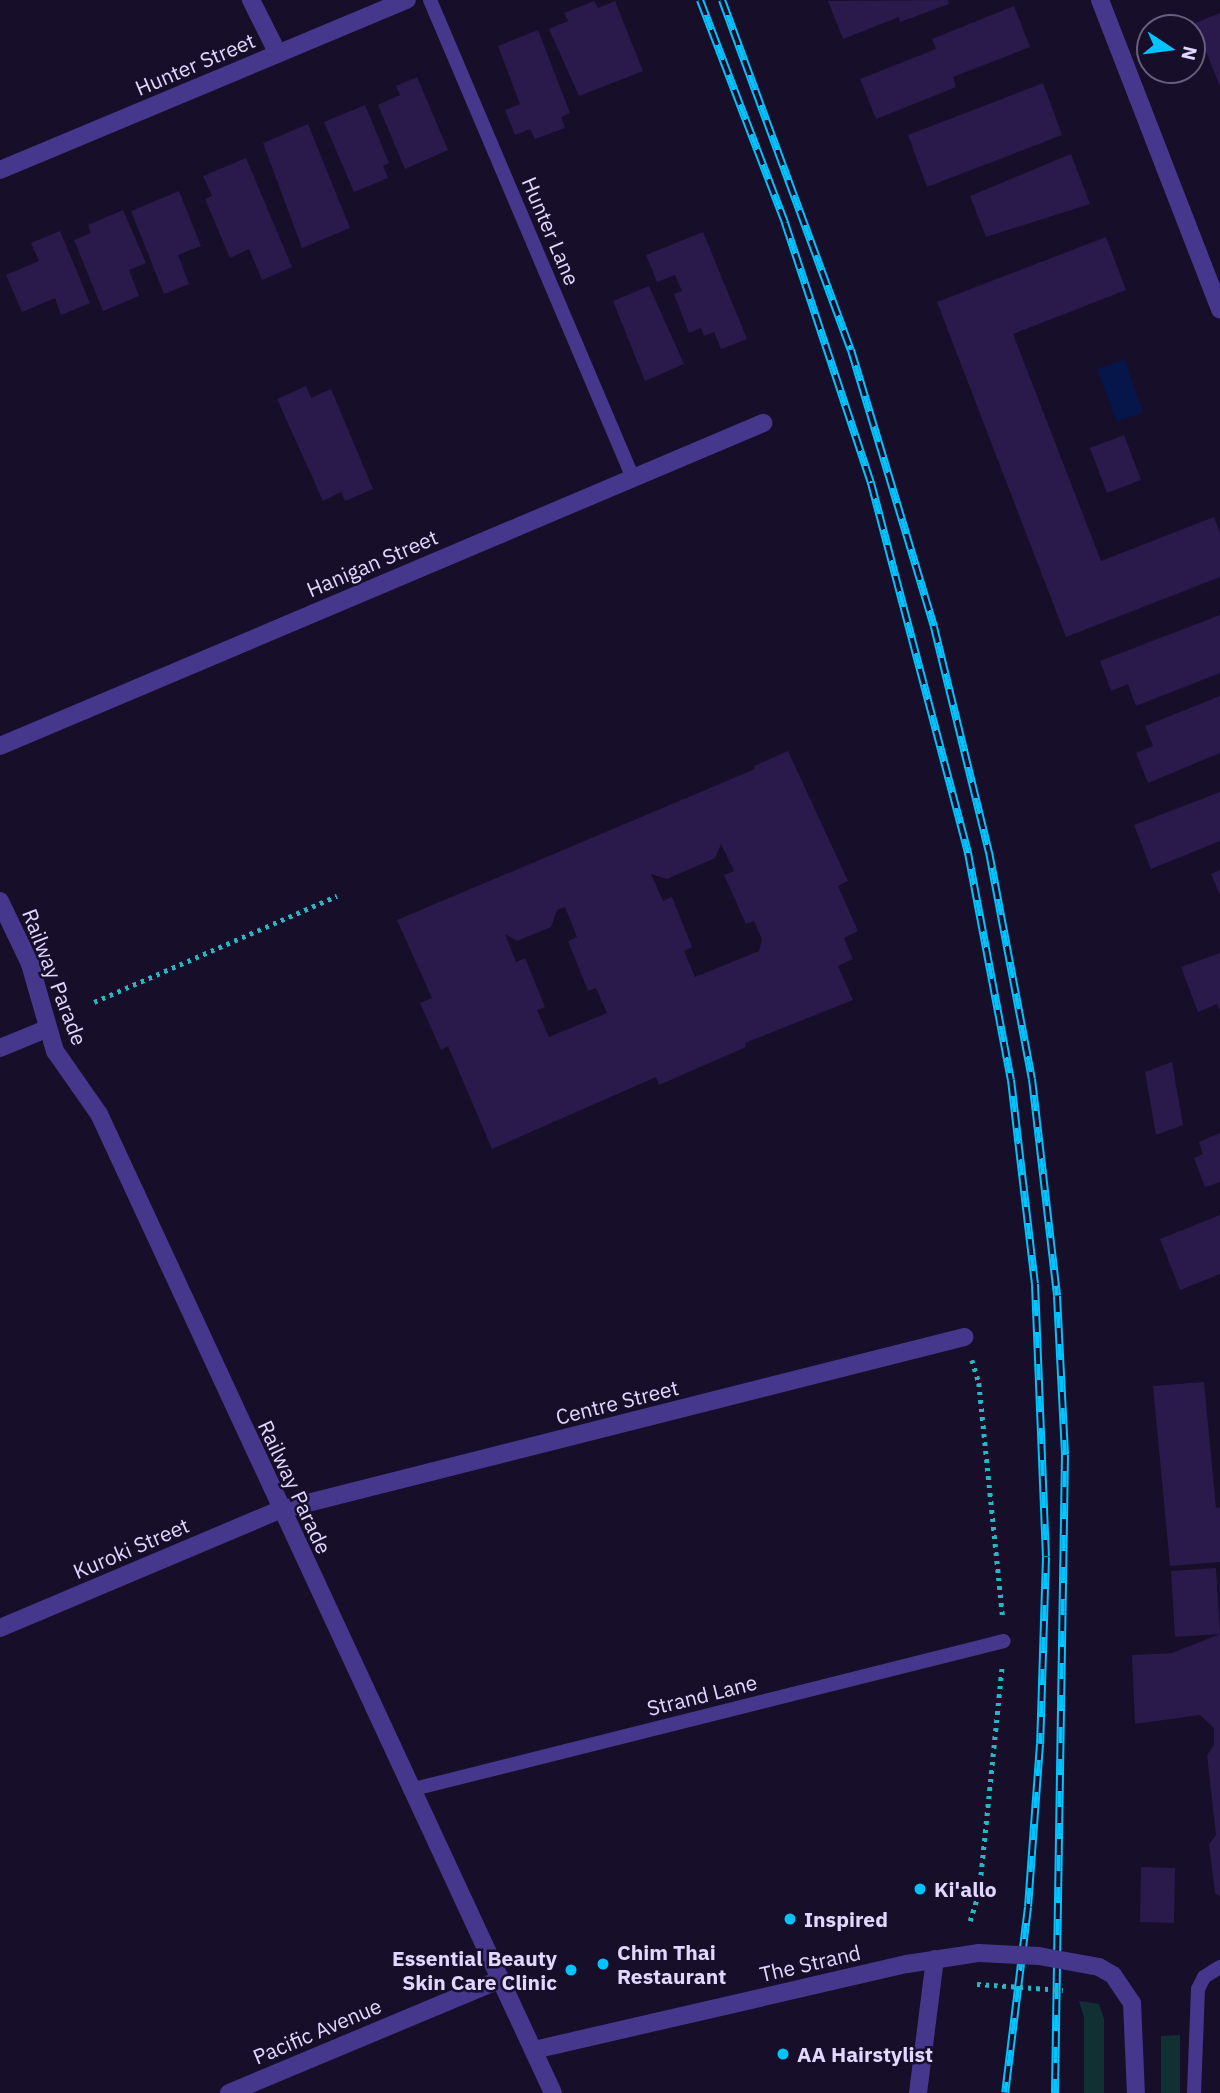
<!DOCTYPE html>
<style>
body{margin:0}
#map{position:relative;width:1220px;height:2093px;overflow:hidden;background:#170e29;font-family:"IBM Plex Sans",sans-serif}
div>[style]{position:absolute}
.green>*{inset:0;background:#113034}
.water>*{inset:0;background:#07164a}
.building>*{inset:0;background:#2a194b}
.path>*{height:4.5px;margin-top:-2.25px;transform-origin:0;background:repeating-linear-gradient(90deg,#28b6c2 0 3.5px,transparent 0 8.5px)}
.service>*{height:14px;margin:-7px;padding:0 7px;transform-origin:7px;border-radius:7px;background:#45378b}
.minor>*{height:18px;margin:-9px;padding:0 9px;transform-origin:9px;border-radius:9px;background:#45378b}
.tertiary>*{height:18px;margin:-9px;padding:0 9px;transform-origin:9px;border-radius:9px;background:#45378b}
.rail>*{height:8px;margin-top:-4px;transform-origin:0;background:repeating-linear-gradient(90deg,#170e29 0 16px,#03c3ff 0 32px);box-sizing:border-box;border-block:2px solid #03c3ff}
.path-bridge>*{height:4.5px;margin-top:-2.25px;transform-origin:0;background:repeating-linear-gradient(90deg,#28b6c2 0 3.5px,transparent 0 8.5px)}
.tertiary-bridge>*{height:18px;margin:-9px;padding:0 9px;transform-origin:9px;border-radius:9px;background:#45378b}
.dots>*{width:19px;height:19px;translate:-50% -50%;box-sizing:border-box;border:4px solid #170e29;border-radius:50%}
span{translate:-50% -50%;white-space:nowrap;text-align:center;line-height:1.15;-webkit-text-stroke:5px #170e29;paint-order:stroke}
.street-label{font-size:21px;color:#e1d7ff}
.poi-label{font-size:21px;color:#e1d7ff;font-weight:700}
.left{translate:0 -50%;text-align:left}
.right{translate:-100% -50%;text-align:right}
.north{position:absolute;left:1136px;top:14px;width:70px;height:70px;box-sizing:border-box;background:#170e29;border:2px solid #685e7f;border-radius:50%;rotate:103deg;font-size:19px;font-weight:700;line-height:28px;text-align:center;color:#e1d7ff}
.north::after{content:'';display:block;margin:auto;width:24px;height:32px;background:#03c3ff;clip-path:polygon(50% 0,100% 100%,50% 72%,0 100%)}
</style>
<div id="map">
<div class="green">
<i style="clip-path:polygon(1079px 2001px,1099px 2004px,1104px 2019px,1104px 2093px,1084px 2093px,1084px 2017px)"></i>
<i style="clip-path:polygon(1180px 2035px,1180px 2093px,1161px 2093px,1161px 2036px)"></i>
</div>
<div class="water">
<i style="clip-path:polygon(1124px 359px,1143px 412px,1117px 422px,1097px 369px)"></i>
</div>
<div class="building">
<i style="clip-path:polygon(948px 0,949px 4px,900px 22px,899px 17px,843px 39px,828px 1px)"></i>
<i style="clip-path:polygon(594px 1px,598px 8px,615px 1px,643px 71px,579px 96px,549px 29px,568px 21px,564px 13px)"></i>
<i style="clip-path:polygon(1014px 6px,1030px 47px,953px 77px,956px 87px,876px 119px,860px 79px,936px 49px,932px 39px)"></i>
<i style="clip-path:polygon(1220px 13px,1220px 87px,1195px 23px)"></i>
<i style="clip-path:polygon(538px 30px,570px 113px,561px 117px,565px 128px,535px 139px,530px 129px,515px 135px,505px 110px,520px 104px,498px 46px)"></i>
<i style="clip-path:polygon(417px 77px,448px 150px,405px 169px,378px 105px,400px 95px,396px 86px)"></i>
<i style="clip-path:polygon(1043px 83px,1062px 135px,927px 187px,908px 135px)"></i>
<i style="clip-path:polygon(365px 105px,389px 163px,383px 166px,388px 178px,354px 192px,324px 122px)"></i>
<i style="clip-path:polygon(308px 124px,350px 228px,302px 248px,263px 143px)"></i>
<i style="clip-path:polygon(1071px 154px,1090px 204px,986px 237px,970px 196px)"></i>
<i style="clip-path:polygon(246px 158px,292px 267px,262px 280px,249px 249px,230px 258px,205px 199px,212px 196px,203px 176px)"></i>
<i style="clip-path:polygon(179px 191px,201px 246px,178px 255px,189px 284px,164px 294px,131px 211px)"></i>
<i style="clip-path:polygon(123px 210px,146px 263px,129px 270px,139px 296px,103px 311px,74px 240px,91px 233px,88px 225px)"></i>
<i style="clip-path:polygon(60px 231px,90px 303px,61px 315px,55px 298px,22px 312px,6px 275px,39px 261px,31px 243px)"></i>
<i style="clip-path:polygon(703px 232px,747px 339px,721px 349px,714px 332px,704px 336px,701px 328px,689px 333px,674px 294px,682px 291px,675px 275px,657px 282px,646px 255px)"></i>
<i style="clip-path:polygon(1106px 237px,1126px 290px,1013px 334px,1101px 561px,1214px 517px,1220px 533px,1220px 577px,1066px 637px,937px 302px)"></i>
<i style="clip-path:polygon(649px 286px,684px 364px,645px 381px,613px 301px)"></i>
<i style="clip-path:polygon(306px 386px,311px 398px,331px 389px,373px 489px,345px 501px,341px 492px,323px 501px,277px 399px)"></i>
<i style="clip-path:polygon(1124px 435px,1141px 480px,1107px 493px,1090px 448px)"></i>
<i style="clip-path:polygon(1220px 615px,1220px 673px,1136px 706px,1128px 684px,1111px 691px,1100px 661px)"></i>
<i style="clip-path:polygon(1220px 696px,1220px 753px,1148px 783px,1136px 753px,1153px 746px,1145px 726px)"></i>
<i style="clip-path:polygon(evenodd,788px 751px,848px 881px,838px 886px,858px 931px,844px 938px,853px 959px,838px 966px,853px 1000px,745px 1043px,746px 1047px,659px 1085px,656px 1077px,492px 1149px,448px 1046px,441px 1050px,420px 1003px,432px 998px,397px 920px,755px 769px,754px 766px,788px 751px,721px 844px,734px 871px,724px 875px,746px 924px,754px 921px,762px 939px,759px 951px,695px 977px,684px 951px,692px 947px,672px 897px,663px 901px,651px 874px,667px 879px,715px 858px,721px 844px,788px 751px,565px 907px,577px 937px,568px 941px,588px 991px,596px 988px,607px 1013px,549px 1037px,537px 1010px,545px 1007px,525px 958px,516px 962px,505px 934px,517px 941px,551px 927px,557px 910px,565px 907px)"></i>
<i style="clip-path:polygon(1220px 792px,1220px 841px,1151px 869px,1134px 825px)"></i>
<i style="clip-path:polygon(1220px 870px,1220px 895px,1211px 874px)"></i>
<i style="clip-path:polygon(1220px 953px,1220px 1010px,1217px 1004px,1198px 1012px,1181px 967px)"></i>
<i style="clip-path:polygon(1172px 1062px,1183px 1125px,1156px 1135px,1145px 1072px)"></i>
<i style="clip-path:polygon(1220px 1133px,1220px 1182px,1205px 1187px,1194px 1158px,1203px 1154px,1199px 1142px)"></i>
<i style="clip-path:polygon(1220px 1215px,1220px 1274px,1180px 1290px,1160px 1239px)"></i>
<i style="clip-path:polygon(1204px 1382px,1216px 1508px,1220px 1507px,1220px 1562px,1170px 1566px,1153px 1386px)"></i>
<i style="clip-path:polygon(1216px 1568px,1220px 1634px,1175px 1637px,1171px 1571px)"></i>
<i style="clip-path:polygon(1220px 1634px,1220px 1896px,1215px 1893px,1209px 1844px,1216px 1835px,1207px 1755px,1214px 1745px,1214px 1728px,1200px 1715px,1135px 1724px,1132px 1655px,1172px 1653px)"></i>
<i style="clip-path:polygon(1141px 1867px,1175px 1868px,1174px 1923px,1140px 1922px)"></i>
</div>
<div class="path">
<i style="left:94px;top:1002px;width:265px;rotate:-23.6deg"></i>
<i style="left:972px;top:1360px;width:24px;rotate:73deg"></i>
<i style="left:979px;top:1383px;width:236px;rotate:84.2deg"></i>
<i style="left:970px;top:1921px;width:30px;rotate:-73deg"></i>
<i style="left:979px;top:1892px;width:228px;rotate:-84.2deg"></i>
</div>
<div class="service">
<i style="left:430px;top:0;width:519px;rotate:66.99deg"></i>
<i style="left:410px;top:1790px;width:612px;rotate:-14.08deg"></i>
<i style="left:1194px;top:2093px;width:104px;rotate:-87.8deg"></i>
<i style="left:1198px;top:1989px;width:13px;rotate:-63deg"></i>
<i style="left:1204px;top:1977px;width:19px;rotate:-32deg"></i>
</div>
<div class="minor">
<i style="left:251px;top:0;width:60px;rotate:63.4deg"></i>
<i style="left:1100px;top:0;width:332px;rotate:68.8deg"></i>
<i style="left:0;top:170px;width:441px;rotate:-22.7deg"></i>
<i style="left:0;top:746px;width:829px;rotate:-22.94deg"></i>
<i style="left:0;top:1048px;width:50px;rotate:-22.4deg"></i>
<i style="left:0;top:1628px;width:304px;rotate:-22.9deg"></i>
<i style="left:280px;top:1510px;width:706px;rotate:-14.19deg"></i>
<i style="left:229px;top:2093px;width:295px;rotate:-22.7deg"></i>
<i style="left:918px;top:2093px;width:135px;rotate:-82.8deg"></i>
</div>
<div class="tertiary">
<i style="left:0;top:901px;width:70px;rotate:64.5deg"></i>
<i style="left:30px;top:964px;width:91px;rotate:74deg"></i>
<i style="left:55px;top:1051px;width:77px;rotate:55.1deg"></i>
<i style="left:99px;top:1114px;width:1079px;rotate:65.12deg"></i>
<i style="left:1099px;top:1967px;width:16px;rotate:30deg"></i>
<i style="left:1113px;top:1975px;width:34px;rotate:56deg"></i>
<i style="left:1132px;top:2003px;width:90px;rotate:87.5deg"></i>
<i style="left:534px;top:2050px;width:383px;rotate:-13deg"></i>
<i style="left:907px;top:1964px;width:73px;rotate:-8.7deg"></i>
</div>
<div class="rail">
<i style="left:700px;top:0;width:239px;rotate:69.1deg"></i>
<i style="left:785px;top:223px;width:274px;rotate:71.7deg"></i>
<i style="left:871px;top:483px;width:383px;rotate:75.3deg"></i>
<i style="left:968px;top:853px;width:231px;rotate:79.3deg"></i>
<i style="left:1011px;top:1080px;width:205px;rotate:83.3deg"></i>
<i style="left:1035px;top:1284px;width:273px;rotate:87.7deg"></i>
<i style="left:1046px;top:1557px;width:187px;rotate:91.8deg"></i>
<i style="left:1040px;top:1744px;width:163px;rotate:94.2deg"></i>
<i style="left:1028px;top:1907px;width:187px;rotate:97deg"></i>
<i style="left:722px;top:0;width:373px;rotate:69.8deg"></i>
<i style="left:851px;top:350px;width:289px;rotate:73.3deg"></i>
<i style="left:934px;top:627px;width:232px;rotate:76.3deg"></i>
<i style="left:989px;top:852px;width:231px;rotate:79.3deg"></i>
<i style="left:1032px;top:1079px;width:218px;rotate:83.4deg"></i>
<i style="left:1057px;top:1296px;width:159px;rotate:87.1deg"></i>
<i style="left:1065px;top:1455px;width:638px;rotate:90.9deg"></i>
</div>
<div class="path-bridge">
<i style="left:977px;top:1984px;width:86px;rotate:4deg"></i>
</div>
<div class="tertiary-bridge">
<i style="left:979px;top:1953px;width:60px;rotate:2.9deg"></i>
<i style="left:1039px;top:1956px;width:61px;rotate:10.4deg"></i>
</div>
<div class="dots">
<i style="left:920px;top:1889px;background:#03c3ff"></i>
<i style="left:790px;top:1919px;background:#03c3ff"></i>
<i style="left:603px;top:1964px;background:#03c3ff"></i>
<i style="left:571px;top:1970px;background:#03c3ff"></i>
<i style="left:783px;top:2054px;background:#03c3ff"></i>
</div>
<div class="street-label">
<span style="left:195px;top:64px;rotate:-23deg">Hunter Street</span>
<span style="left:551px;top:231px;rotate:67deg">Hunter Lane</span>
<span style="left:372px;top:563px;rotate:-23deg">Hanigan Street</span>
<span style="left:55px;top:977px;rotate:69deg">Railway Parade</span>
<span style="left:617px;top:1402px;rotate:-14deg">Centre Street</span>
<span style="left:295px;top:1487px;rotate:65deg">Railway Parade</span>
<span style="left:131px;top:1548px;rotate:-23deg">Kuroki Street</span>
<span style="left:702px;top:1695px;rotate:-14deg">Strand Lane</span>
<span style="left:810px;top:1963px;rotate:-13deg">The Strand</span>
<span style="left:317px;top:2031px;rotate:-23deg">Pacific Avenue</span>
</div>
<div class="poi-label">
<span class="left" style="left:934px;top:1889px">Ki'allo</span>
<span class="left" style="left:804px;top:1919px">Inspired</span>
<span class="left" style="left:617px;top:1964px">Chim Thai<br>Restaurant</span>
<span class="right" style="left:557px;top:1970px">Essential Beauty<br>Skin Care Clinic</span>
<span class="left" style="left:797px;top:2054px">AA Hairstylist</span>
</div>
<div class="north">N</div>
</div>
